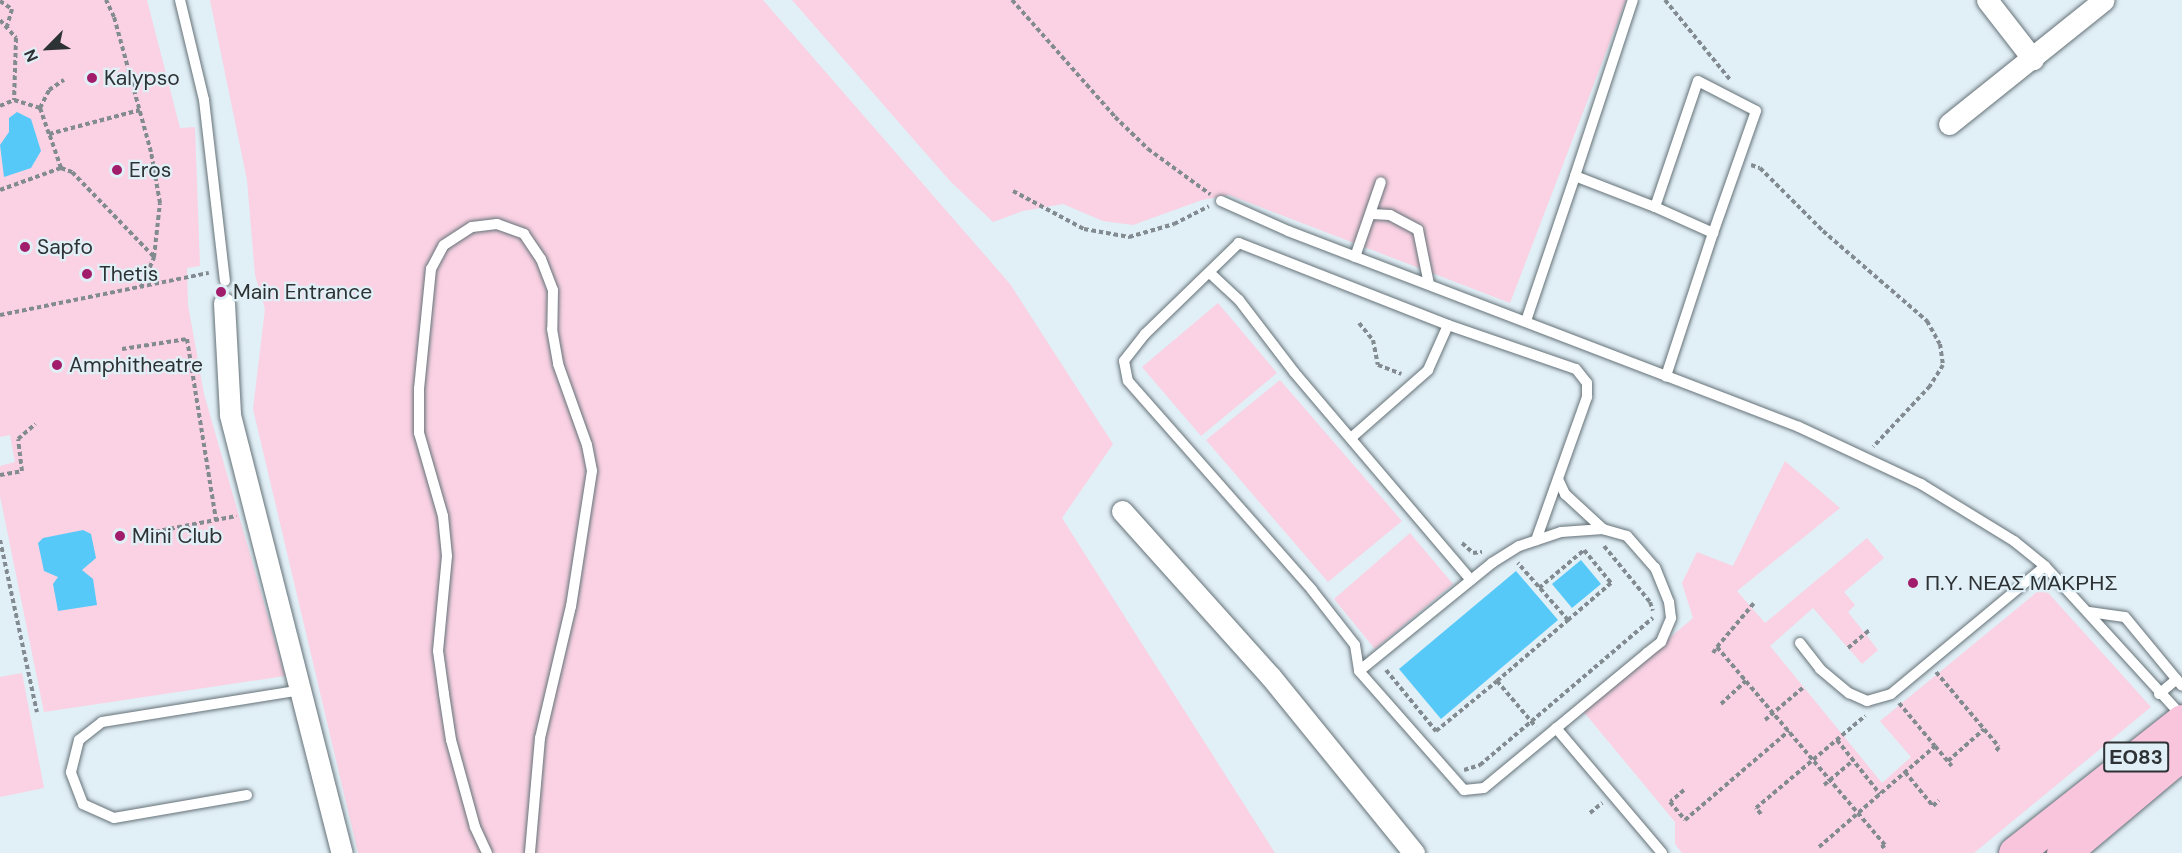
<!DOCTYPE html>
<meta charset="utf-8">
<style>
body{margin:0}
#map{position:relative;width:2182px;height:853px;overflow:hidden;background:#e1eff6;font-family:"DM Sans",sans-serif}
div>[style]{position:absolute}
.green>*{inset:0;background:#fad2e3}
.water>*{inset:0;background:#57c9f9}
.path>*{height:4px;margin-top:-2px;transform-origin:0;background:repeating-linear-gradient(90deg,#828b90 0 4.5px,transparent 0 7.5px)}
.roads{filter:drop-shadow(0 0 2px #657278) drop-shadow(0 0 2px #657278)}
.lane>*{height:10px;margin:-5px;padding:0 5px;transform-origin:5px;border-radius:5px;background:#fff}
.street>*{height:21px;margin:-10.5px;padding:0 10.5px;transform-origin:10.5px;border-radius:10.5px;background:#fff}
.primary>*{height:33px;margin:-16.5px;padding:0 16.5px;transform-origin:16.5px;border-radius:16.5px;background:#f8c5dd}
.dots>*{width:16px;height:16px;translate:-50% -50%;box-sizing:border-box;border:3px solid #e1eff6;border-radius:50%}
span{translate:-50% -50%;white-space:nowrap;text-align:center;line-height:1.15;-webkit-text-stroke:4.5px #e1eff6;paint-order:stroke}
.shield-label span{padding:2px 4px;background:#e1eff6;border:2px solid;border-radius:4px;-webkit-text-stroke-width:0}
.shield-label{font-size:20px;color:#2d3235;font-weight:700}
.poi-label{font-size:21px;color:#2d3235}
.left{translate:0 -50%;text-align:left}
.north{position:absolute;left:18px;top:18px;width:60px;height:60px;-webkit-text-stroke:4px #e1eff6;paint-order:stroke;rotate:246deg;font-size:16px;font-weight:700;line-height:24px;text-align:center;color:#2d3235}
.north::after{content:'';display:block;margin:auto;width:21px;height:27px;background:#2d3235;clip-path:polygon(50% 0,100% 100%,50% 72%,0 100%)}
</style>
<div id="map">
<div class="green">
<i style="clip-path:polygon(0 0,147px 0,180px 128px,195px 127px,200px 266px,187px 268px,188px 305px,204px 394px,285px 676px,44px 712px,0 496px,0 466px,15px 462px,10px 435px,0 437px)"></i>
<i style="clip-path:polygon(210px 0,763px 0,1010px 284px,1113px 444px,1062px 518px,1275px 853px,358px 853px,253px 409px,265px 309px,255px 275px,247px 180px)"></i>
<i style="clip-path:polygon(792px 0,1626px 0,1510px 303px,1229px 195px,1202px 200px,1133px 225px,1103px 221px,1063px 204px,1023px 211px,993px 222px,950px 181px)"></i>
<i style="clip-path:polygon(1218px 303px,1277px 373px,1201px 436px,1142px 367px)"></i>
<i style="clip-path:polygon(1280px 380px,1402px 521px,1328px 582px,1206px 440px)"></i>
<i style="clip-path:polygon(1785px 461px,1840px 508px,1737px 591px,1765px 623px,1867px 538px,1884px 558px,1844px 592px,1855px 605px,1848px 612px,1878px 650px,1862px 664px,1813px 608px,1770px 646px,1882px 783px,1911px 757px,1880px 721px,2043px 587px,2151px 707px,1974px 853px,1682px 853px,1675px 844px,1675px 822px,1583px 711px,1693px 618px,1682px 583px,1697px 552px,1733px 566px)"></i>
<i style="clip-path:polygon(1410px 533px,1453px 584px,1375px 649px,1334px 599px)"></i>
<i style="clip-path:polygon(22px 673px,44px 788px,0 797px,0 677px)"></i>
</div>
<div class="water">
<i style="clip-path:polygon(17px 112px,31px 119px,41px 151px,31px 168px,4px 177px,0 145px,9px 132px,9px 118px)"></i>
<i style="clip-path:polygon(83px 530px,91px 534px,96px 558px,82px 570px,93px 579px,97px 605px,58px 611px,53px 584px,58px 577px,44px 571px,38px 543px,43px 538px)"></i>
<i style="clip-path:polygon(1581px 560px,1601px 584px,1572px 608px,1552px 584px)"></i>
<i style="clip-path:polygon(1516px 571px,1558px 620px,1441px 719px,1399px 669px)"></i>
</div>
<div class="path">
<i style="left:1012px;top:0;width:156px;rotate:48.6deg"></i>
<i style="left:1115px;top:117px;width:46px;rotate:44.1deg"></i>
<i style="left:1148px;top:149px;width:77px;rotate:36deg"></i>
<i style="left:1665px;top:0;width:104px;rotate:50.8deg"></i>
<i style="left:0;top:1px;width:14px;rotate:34deg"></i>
<i style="left:12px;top:9px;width:19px;rotate:106deg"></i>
<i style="left:0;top:20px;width:24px;rotate:48deg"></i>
<i style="left:16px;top:38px;width:62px;rotate:91.8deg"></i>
<i style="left:0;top:106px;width:15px;rotate:-23deg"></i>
<i style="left:14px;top:100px;width:27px;rotate:17deg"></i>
<i style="left:40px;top:108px;width:28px;rotate:71deg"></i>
<i style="left:49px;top:134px;width:94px;rotate:-14.8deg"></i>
<i style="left:40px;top:108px;width:20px;rotate:-63deg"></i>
<i style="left:49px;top:90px;width:18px;rotate:-34deg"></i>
<i style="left:1751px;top:165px;width:9px;rotate:18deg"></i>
<i style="left:1760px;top:168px;width:89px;rotate:45deg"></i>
<i style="left:1823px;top:231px;width:138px;rotate:40.9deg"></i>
<i style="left:1927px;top:321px;width:26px;rotate:61deg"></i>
<i style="left:1940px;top:344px;width:21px;rotate:82deg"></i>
<i style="left:1943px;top:365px;width:25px;rotate:122deg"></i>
<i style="left:1930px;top:386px;width:83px;rotate:133.1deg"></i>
<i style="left:61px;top:168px;width:12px;rotate:20deg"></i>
<i style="left:72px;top:172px;width:118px;rotate:46deg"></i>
<i style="left:154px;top:257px;width:54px;rotate:-83.7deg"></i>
<i style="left:160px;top:203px;width:52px;rotate:-100deg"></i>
<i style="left:151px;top:152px;width:140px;rotate:-105.3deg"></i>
<i style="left:114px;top:17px;width:19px;rotate:-115deg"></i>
<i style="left:0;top:190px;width:65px;rotate:-19.8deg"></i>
<i style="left:61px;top:168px;width:36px;rotate:-109deg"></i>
<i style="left:1013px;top:191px;width:81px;rotate:28.2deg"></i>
<i style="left:1084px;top:229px;width:46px;rotate:10.1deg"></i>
<i style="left:1129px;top:237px;width:47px;rotate:-16.1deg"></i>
<i style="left:1174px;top:224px;width:39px;rotate:-27deg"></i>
<i style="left:141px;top:288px;width:34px;rotate:-67deg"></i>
<i style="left:0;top:315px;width:213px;rotate:-11.4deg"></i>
<i style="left:1359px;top:323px;width:22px;rotate:51deg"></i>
<i style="left:1373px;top:340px;width:25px;rotate:79deg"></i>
<i style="left:1378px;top:365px;width:25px;rotate:21deg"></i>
<i style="left:122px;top:349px;width:66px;rotate:-8.7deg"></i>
<i style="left:187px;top:339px;width:183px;rotate:80.9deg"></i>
<i style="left:0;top:475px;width:22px;rotate:-10deg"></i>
<i style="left:22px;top:471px;width:32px;rotate:-97deg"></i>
<i style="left:18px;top:439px;width:23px;rotate:-41deg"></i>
<i style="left:148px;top:533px;width:90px;rotate:-10.9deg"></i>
<i style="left:0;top:540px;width:176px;rotate:77.9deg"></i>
<i style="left:1462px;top:543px;width:15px;rotate:42deg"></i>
<i style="left:1473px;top:553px;width:9px;rotate:-6deg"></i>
<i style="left:1604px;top:546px;width:72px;rotate:50.6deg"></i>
<i style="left:1650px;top:602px;width:9px;rotate:72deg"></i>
<i style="left:1539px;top:588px;width:59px;rotate:-40.2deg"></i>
<i style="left:1584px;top:550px;width:43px;rotate:50.7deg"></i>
<i style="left:1611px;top:583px;width:57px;rotate:139.3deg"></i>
<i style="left:1717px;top:647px;width:57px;rotate:-49.9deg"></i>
<i style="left:1848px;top:648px;width:30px;rotate:-40deg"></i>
<i style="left:1713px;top:653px;width:7px;rotate:-56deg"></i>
<i style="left:1717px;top:647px;width:260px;rotate:49.7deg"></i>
<i style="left:1885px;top:845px;width:7px;rotate:146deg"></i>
<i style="left:1386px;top:670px;width:79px;rotate:50.7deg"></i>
<i style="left:1436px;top:731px;width:79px;rotate:-39.3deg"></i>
<i style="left:1497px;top:681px;width:60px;rotate:49.7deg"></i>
<i style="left:1936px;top:672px;width:75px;rotate:49.9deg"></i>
<i style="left:1497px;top:681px;width:94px;rotate:-40.7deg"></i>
<i style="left:1568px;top:620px;width:76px;rotate:-131.3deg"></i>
<i style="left:1899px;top:703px;width:56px;rotate:50.1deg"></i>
<i style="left:1721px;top:704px;width:34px;rotate:-43deg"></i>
<i style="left:1765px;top:720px;width:52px;rotate:-40.4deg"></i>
<i style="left:1837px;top:740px;width:69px;rotate:51.5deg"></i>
<i style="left:1948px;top:761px;width:48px;rotate:-41.6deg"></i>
<i style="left:1984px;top:729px;width:23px;rotate:50deg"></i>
<i style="left:1999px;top:747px;width:6px;rotate:129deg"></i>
<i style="left:1464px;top:770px;width:17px;rotate:-17deg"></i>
<i style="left:1480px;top:765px;width:227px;rotate:-40.4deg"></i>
<i style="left:1905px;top:772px;width:44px;rotate:50.5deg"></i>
<i style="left:1933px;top:806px;width:8px;rotate:-45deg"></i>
<i style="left:1824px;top:785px;width:38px;rotate:-40deg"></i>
<i style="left:1684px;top:790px;width:18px;rotate:139deg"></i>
<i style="left:1670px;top:802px;width:23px;rotate:50deg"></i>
<i style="left:1685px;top:820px;width:137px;rotate:-40.6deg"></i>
<i style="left:1590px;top:813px;width:16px;rotate:-40deg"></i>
<i style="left:1761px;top:814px;width:8px;rotate:-130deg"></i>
<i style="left:1756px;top:808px;width:143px;rotate:-40.2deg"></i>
<i style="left:1819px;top:847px;width:154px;rotate:-41deg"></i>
<i style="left:1935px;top:746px;width:26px;rotate:50deg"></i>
</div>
<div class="roads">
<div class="lane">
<i style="left:180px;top:0;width:103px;rotate:76.5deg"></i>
<i style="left:204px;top:100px;width:182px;rotate:83.4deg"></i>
<i style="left:1575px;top:176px;width:185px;rotate:-71.8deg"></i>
<i style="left:1221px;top:201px;width:73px;rotate:24.1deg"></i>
<i style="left:1288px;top:231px;width:547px;rotate:20.98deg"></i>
<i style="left:1799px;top:427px;width:135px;rotate:25deg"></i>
<i style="left:1921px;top:484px;width:109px;rotate:31.5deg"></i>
<i style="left:2014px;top:541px;width:40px;rotate:39deg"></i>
<i style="left:2045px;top:566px;width:203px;rotate:47.6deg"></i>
<i style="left:1655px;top:207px;width:133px;rotate:-71.2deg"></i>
<i style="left:1698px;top:81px;width:65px;rotate:27.3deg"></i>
<i style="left:1756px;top:111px;width:129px;rotate:109.4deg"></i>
<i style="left:1372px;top:214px;width:18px;rotate:3deg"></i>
<i style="left:1390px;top:215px;width:32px;rotate:28deg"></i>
<i style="left:1418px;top:230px;width:55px;rotate:78.5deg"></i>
<i style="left:1355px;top:257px;width:79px;rotate:-70.9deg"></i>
<i style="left:1211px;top:274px;width:38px;rotate:43deg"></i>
<i style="left:1239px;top:300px;width:91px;rotate:52.6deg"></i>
<i style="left:1294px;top:372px;width:273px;rotate:49.6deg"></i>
<i style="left:1526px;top:321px;width:153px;rotate:-71.3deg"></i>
<i style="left:1575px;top:176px;width:86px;rotate:21.2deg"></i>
<i style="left:1655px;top:207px;width:64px;rotate:24.1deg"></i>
<i style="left:1713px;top:233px;width:151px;rotate:108.2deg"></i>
<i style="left:1448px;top:325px;width:135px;rotate:19deg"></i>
<i style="left:1576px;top:369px;width:18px;rotate:52deg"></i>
<i style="left:1587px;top:383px;width:14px;rotate:90deg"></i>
<i style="left:1587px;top:397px;width:152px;rotate:109.6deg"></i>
<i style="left:1351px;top:438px;width:103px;rotate:-41.4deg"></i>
<i style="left:1428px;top:370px;width:49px;rotate:-66deg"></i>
<i style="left:1448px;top:325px;width:225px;rotate:-158.6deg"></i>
<i style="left:1239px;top:243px;width:131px;rotate:135.9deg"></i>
<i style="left:1145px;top:334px;width:34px;rotate:128deg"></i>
<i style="left:1124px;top:361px;width:20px;rotate:79deg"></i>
<i style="left:1128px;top:381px;width:278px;rotate:48.6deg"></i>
<i style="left:1312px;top:590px;width:70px;rotate:52deg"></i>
<i style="left:1355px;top:645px;width:26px;rotate:81deg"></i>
<i style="left:1359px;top:671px;width:159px;rotate:48.6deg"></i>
<i style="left:1464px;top:790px;width:20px;rotate:-6deg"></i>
<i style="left:1484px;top:788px;width:212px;rotate:-39.6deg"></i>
<i style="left:1647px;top:653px;width:18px;rotate:-38deg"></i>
<i style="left:1661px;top:642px;width:26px;rotate:-67deg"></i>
<i style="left:1671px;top:618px;width:16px;rotate:-97deg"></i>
<i style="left:1669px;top:602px;width:37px;rotate:-112deg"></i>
<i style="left:1655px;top:568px;width:43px;rotate:-131.2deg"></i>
<i style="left:1627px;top:536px;width:25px;rotate:-164deg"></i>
<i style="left:1603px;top:529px;width:42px;rotate:175.9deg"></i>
<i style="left:1561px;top:532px;width:44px;rotate:161.6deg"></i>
<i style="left:1519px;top:546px;width:32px;rotate:148deg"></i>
<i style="left:1492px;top:563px;width:171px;rotate:140.9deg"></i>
<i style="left:1558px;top:479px;width:17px;rotate:65deg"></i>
<i style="left:1565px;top:494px;width:52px;rotate:42.6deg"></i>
<i style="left:2089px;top:612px;width:36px;rotate:8deg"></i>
<i style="left:2125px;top:617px;width:89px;rotate:50.4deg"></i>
<i style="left:1800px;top:643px;width:33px;rotate:52deg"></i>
<i style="left:1820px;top:669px;width:38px;rotate:40deg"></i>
<i style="left:1849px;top:693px;width:20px;rotate:24deg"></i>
<i style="left:1867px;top:701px;width:25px;rotate:-16deg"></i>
<i style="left:1891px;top:694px;width:200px;rotate:-39.7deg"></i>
<i style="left:2159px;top:694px;width:23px;rotate:-40deg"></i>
<i style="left:1556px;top:728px;width:164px;rotate:49.7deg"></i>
<i style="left:247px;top:795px;width:135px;rotate:170.2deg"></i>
<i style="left:114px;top:818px;width:34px;rotate:-156deg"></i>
<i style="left:83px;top:804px;width:34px;rotate:-111deg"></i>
<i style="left:71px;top:772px;width:33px;rotate:-76deg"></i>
<i style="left:79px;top:740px;width:29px;rotate:-38deg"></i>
<i style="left:102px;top:722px;width:203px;rotate:-9.1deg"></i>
<i style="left:487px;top:853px;width:29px;rotate:-115deg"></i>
<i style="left:475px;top:827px;width:90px;rotate:-105.4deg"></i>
<i style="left:451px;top:740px;width:47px;rotate:-98.7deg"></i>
<i style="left:444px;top:694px;width:43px;rotate:-97.9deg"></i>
<i style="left:438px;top:651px;width:95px;rotate:-84.6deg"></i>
<i style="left:447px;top:556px;width:40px;rotate:-95.7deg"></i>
<i style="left:443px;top:516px;width:86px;rotate:-106.1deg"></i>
<i style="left:419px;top:433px;width:44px;rotate:-90deg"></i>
<i style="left:419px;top:389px;width:121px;rotate:-84.3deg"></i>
<i style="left:431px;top:269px;width:27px;rotate:-62deg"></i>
<i style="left:444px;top:245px;width:33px;rotate:-33deg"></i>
<i style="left:472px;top:227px;width:25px;rotate:-7deg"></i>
<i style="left:497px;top:224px;width:29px;rotate:20deg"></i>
<i style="left:524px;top:234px;width:30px;rotate:56deg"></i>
<i style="left:541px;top:259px;width:33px;rotate:69deg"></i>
<i style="left:553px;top:290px;width:39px;rotate:91deg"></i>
<i style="left:552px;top:329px;width:36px;rotate:80deg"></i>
<i style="left:558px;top:364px;width:86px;rotate:70.3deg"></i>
<i style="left:587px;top:445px;width:26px;rotate:79deg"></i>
<i style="left:592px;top:471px;width:137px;rotate:98.8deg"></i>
<i style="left:571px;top:606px;width:136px;rotate:103.2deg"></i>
<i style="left:540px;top:738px;width:115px;rotate:95deg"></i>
</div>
<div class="street">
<i style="left:1987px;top:0;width:75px;rotate:52.1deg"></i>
<i style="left:1949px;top:124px;width:198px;rotate:-38.7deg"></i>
<i style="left:224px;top:303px;width:112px;rotate:86.9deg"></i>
<i style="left:230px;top:415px;width:452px;rotate:75.7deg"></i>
<i style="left:1122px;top:511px;width:223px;rotate:48.1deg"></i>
<i style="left:1271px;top:677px;width:227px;rotate:50.9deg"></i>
</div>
<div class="primary">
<i style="left:2015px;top:853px;width:213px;rotate:-38.3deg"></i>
<i style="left:2063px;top:853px;width:155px;rotate:-40deg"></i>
</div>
</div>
<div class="dots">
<i style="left:92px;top:78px;background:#a11c6b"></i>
<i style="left:117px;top:170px;background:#a11c6b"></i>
<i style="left:25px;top:247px;background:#a11c6b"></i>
<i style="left:87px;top:274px;background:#a11c6b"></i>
<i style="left:221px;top:292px;background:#a11c6b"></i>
<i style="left:57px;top:365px;background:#a11c6b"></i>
<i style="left:120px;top:536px;background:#a11c6b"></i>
<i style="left:1913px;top:583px;background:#a11c6b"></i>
</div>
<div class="shield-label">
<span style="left:2136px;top:757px">ΕΟ83</span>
</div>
<div class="poi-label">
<span class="left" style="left:104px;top:78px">Kalypso</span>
<span class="left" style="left:129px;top:170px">Eros</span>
<span class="left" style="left:37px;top:247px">Sapfo</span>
<span class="left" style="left:99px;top:274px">Thetis</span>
<span class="left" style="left:233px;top:292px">Main Entrance</span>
<span class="left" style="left:69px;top:365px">Amphitheatre</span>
<span class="left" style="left:132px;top:536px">Mini Club</span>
<span class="left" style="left:1925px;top:583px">Π.Υ. ΝΕΑΣ ΜΑΚΡΗΣ</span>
</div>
<div class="north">N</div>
</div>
